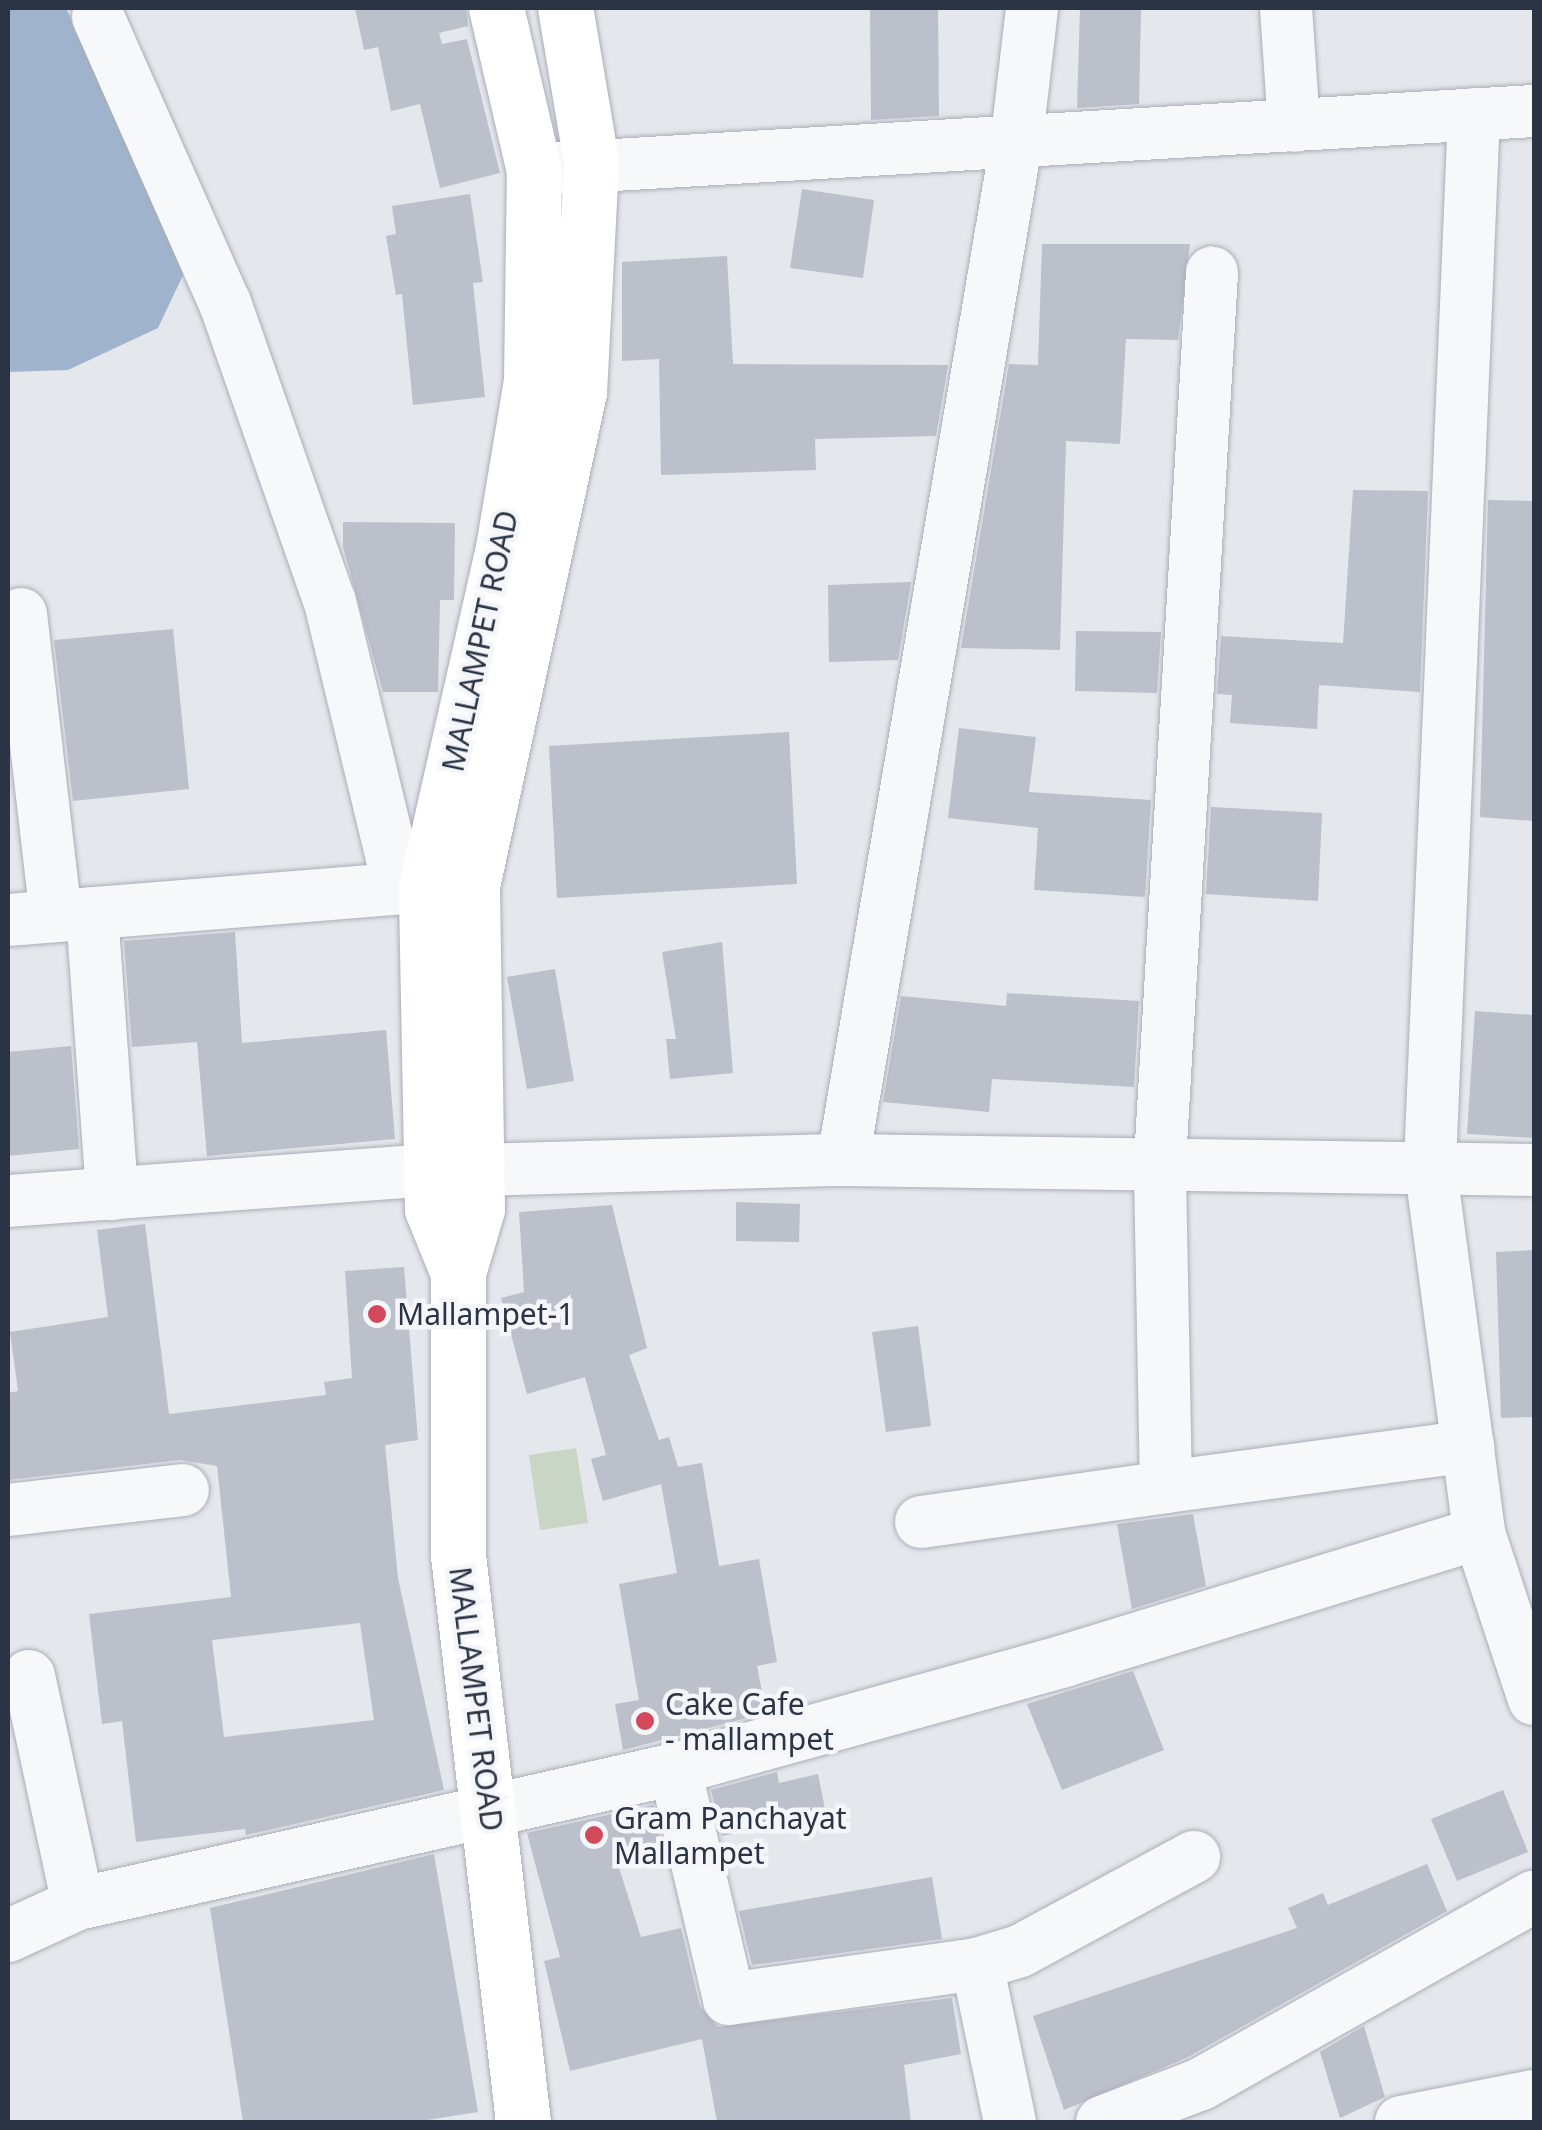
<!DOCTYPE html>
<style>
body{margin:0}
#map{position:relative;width:1542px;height:2130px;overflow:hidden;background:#e4e7ec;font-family:"Noto Sans",sans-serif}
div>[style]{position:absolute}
.green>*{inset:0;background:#c9d6c5}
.water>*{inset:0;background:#9fb4cc}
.building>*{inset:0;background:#bbc0ca}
.roads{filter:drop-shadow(0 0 2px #a9aeb7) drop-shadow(0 0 2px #a9aeb7)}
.minor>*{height:52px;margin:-26px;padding:0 26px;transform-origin:26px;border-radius:26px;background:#f7f8fa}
.major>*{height:55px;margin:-27.5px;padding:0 27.5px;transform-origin:27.5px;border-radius:27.5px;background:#fff}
.dots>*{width:28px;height:28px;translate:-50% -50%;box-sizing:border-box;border:5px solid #f4f6f9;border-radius:50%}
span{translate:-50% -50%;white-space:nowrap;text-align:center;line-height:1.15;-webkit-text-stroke:9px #f4f6f9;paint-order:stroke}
.street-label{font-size:30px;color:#2b3445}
.poi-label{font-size:30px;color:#2b3445}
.left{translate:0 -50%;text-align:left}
.frame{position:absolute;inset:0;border:10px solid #2b3445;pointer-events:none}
</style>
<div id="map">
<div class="green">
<i style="clip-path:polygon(576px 1448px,588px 1523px,540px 1530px,529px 1455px)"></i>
</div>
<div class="water">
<i style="clip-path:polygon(8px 8px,66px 8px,185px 271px,158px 328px,68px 370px,8px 372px)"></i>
</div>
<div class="building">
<i style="clip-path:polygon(355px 8px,466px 8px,468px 26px,439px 33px,442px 44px,467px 39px,500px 173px,440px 188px,420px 104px,391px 111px,378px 47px,364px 50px)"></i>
<i style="clip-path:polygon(870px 8px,938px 8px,939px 116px,871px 120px)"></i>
<i style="clip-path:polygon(1080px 8px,1141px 8px,1139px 104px,1077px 108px)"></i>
<i style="clip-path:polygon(802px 189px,874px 200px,863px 278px,790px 268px)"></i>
<i style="clip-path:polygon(470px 194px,483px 282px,473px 283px,485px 397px,413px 405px,402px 294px,396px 295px,386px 236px,396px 234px,392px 206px)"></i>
<i style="clip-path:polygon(1042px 244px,1190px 244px,1178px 340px,1126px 339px,1120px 444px,1066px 441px,1060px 650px,961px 648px,1009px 364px,1038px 365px)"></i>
<i style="clip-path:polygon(727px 256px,733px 364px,948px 365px,936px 436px,815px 439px,816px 470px,661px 475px,659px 359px,622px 361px,622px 262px)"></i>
<i style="clip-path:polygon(1353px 490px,1428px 491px,1420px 692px,1319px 685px,1317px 729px,1230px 723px,1232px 695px,1217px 694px,1221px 636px,1343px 643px)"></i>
<i style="clip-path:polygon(1488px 500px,1534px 501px,1534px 821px,1480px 817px)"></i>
<i style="clip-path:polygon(343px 522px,455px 523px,454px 600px,440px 600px,438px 692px,383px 692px,343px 547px)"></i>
<i style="clip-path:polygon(911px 582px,898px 660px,829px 662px,828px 585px)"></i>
<i style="clip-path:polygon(173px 629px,189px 789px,73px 801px,54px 640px)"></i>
<i style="clip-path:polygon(1076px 631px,1161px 632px,1157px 693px,1075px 691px)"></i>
<i style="clip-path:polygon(959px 728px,1036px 737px,1029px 792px,1151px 800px,1145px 897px,1034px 890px,1038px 828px,948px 818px)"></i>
<i style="clip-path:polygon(789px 732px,797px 884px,557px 898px,549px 746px)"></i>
<i style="clip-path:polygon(1211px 807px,1322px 813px,1318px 901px,1206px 894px)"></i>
<i style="clip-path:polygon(235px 932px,242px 1043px,386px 1030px,395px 1139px,207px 1156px,197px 1042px,132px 1047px,124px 941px)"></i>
<i style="clip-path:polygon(722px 942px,733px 1073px,670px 1079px,666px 1039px,676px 1039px,662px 952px)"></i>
<i style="clip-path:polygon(555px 969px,574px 1081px,527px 1089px,507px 977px)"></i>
<i style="clip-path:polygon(1007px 993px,1139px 1001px,1134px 1087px,992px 1079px,989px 1112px,883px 1102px,901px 996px,1006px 1006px)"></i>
<i style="clip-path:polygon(1475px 1011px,1534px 1015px,1534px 1138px,1467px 1134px)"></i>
<i style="clip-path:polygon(71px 1046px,79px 1149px,8px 1156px,8px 1052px)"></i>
<i style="clip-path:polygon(736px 1202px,800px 1204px,799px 1242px,736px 1241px)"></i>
<i style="clip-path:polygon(612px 1205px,647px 1348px,629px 1355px,659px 1440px,669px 1437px,678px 1467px,702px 1463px,719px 1566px,759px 1559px,777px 1662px,757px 1666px,766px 1713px,623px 1750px,615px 1704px,639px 1700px,619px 1584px,677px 1573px,661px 1484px,603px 1501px,591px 1459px,606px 1455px,585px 1377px,527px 1394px,501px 1298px,524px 1292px,519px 1212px)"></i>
<i style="clip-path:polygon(evenodd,145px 1224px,169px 1414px,326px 1395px,324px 1382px,352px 1378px,345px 1271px,404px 1267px,418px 1440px,385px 1445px,398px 1578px,444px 1790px,246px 1835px,245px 1829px,136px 1842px,122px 1721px,102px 1724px,89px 1614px,231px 1597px,217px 1466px,180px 1460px,8px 1480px,8px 1393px,18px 1391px,10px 1332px,108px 1317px,97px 1230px,145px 1224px,360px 1623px,374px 1720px,224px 1737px,212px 1640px,360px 1623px)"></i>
<i style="clip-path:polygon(1534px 1250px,1534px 1417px,1501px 1418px,1496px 1252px)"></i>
<i style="clip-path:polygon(918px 1326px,931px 1426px,886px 1432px,872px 1332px)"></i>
<i style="clip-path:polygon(1193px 1514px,1206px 1586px,1132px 1609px,1117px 1524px)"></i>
<i style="clip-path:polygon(1133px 1671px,1164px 1750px,1062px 1790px,1027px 1704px)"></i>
<i style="clip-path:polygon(777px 1772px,779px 1783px,818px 1774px,826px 1814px,722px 1836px,711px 1790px)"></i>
<i style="clip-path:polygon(1503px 1790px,1528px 1852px,1457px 1881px,1431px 1819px)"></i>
<i style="clip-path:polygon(653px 1805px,661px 1841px,615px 1855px,641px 1937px,681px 1928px,700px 2006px,718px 2027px,952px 1998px,961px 2054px,904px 2065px,911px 2122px,717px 2122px,702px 2039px,570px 2071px,544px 1961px,560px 1957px,527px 1833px)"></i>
<i style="clip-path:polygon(434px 1854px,478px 2112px,415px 2122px,243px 2122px,210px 1908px)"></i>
<i style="clip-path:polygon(1427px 1864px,1447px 1911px,1188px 2057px,1064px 2110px,1033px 2016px,1297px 1928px,1288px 1908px,1323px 1893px,1328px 1905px)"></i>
<i style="clip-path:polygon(932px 1877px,942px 1939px,752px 1965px,739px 1911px)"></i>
<i style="clip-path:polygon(1364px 2026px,1385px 2097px,1340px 2118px,1320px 2052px)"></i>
</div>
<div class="roads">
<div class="minor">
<i style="left:1286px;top:8px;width:118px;rotate:86.1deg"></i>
<i style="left:98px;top:17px;width:313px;rotate:66.1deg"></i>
<i style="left:225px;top:303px;width:317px;rotate:70.7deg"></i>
<i style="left:330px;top:602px;width:294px;rotate:76.4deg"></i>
<i style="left:1474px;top:114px;width:1051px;rotate:92.4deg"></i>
<i style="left:1430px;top:1164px;width:372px;rotate:82.4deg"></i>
<i style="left:1479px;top:1533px;width:175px;rotate:71.7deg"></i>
<i style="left:546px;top:169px;width:990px;rotate:-3.36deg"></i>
<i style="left:21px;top:614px;width:304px;rotate:83.4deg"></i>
<i style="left:92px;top:913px;width:282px;rotate:85.9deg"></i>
<i style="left:8px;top:920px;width:428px;rotate:-4.6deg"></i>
<i style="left:843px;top:1160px;width:1030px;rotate:-80.33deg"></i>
<i style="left:1016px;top:145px;width:138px;rotate:-83.3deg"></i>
<i style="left:477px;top:1170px;width:366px;rotate:-1.6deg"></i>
<i style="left:843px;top:1160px;width:691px;rotate:0.83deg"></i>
<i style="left:8px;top:1201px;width:425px;rotate:-4.2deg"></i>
<i style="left:1166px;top:1487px;width:305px;rotate:-7.7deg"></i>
<i style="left:8px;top:1510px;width:176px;rotate:-6.5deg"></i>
<i style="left:921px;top:1522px;width:247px;rotate:-8.1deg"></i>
<i style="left:1166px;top:1487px;width:326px;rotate:-91.1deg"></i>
<i style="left:1160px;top:1161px;width:890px;rotate:-86.65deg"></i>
<i style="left:29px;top:1676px;width:233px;rotate:77.9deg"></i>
<i style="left:675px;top:1769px;width:236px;rotate:76.8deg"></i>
<i style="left:729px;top:1999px;width:250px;rotate:-8deg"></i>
<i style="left:977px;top:1964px;width:161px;rotate:78.2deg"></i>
<i style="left:8px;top:1936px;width:77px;rotate:-24.6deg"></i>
<i style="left:78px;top:1904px;width:612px;rotate:-12.74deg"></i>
<i style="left:675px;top:1769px;width:404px;rotate:-15.5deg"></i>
<i style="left:1064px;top:1661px;width:434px;rotate:-17.1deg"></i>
<i style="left:977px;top:1964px;width:45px;rotate:-16.8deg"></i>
<i style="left:1020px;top:1951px;width:198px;rotate:-28.4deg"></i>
<i style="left:1102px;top:2122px;width:106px;rotate:-21deg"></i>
<i style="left:1201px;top:2084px;width:382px;rotate:-29.4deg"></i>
<i style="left:1401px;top:2122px;width:136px;rotate:-11.1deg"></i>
</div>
<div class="major">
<i style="left:458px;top:1273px;width:69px;rotate:-112.1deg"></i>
<i style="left:432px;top:1209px;width:322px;rotate:-91.1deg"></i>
<i style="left:426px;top:887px;width:348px;rotate:-77.2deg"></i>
<i style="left:503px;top:548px;width:170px;rotate:-80.5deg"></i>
<i style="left:531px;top:380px;width:209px;rotate:-89.2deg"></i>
<i style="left:534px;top:171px;width:167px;rotate:-103.1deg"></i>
<i style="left:523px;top:2122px;width:571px;rotate:-96.54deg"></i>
<i style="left:458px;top:1555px;width:282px;rotate:-90deg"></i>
<i style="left:458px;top:1273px;width:67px;rotate:-73.5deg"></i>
<i style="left:477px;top:1209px;width:323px;rotate:-90.9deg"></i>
<i style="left:472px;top:886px;width:505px;rotate:-77.78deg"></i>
<i style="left:579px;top:392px;width:231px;rotate:-87deg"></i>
<i style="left:591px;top:161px;width:155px;rotate:-99.6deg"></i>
</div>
</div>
<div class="dots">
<i style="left:377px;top:1314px;background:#d1495b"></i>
<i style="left:645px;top:1721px;background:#d1495b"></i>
<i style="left:594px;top:1835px;background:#d1495b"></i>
</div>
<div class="street-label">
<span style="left:480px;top:641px;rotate:-78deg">MALLAMPET ROAD</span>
<span style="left:476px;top:1699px;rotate:83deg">MALLAMPET ROAD</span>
</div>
<div class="poi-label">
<span class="left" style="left:397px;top:1314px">Mallampet-1</span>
<span class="left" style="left:665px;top:1721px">Cake Cafe<br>- mallampet</span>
<span class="left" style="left:614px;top:1835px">Gram Panchayat<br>Mallampet</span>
</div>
<div class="frame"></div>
</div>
